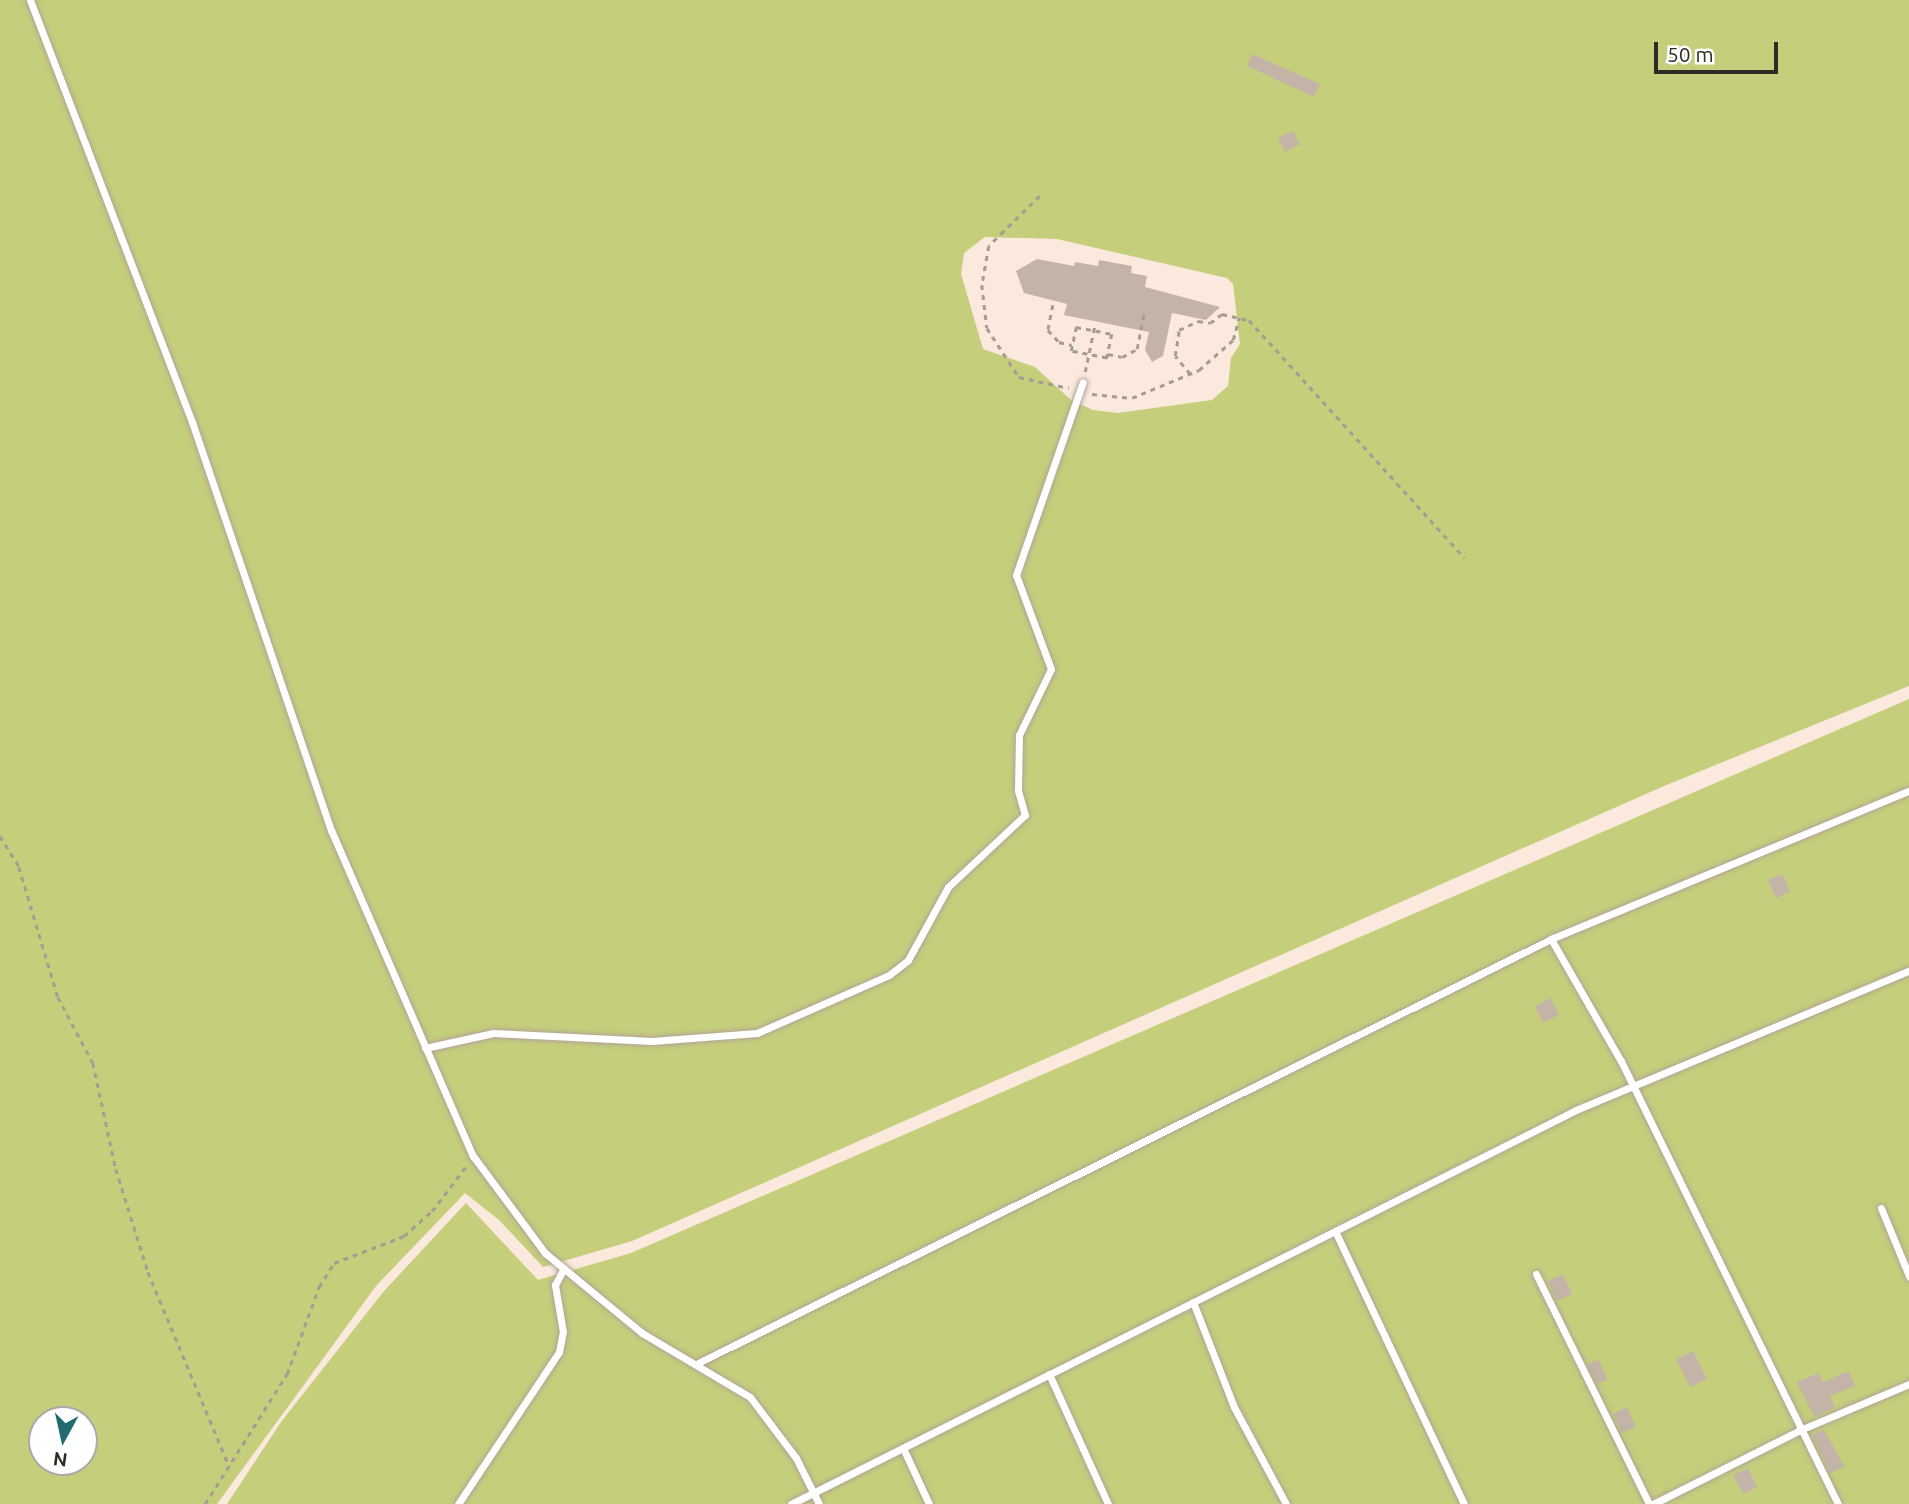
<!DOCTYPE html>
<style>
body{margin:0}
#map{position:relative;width:1909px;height:1504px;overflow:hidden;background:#fae9dc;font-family:Ubuntu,sans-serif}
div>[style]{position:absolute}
.green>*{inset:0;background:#c4ce7b}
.building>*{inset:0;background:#c4b4a8}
.path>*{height:2.5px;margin-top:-1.25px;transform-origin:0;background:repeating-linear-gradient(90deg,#a89c92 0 5px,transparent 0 10px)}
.roads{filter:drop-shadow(0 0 2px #b3a398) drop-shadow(0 0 2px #b3a398)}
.service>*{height:7px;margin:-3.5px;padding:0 3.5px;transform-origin:3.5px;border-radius:3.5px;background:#fff}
span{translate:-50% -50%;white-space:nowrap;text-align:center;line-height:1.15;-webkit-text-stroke:6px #fff;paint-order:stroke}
.north{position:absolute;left:28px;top:1406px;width:70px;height:70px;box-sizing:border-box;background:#fff;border:2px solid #acaaa8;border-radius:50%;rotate:188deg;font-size:19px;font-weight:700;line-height:28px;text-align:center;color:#302a25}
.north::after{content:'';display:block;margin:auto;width:24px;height:32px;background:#206c6e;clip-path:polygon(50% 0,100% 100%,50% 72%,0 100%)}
.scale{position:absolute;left:1654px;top:42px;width:124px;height:32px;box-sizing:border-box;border:4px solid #302a25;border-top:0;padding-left:9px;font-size:21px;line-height:24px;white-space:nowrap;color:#302a25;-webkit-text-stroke:5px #fff;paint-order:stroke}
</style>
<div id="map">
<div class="green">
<i style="clip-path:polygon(evenodd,0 0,1909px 0,1909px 686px,1664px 786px,632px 1241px,543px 1267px,499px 1220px,465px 1193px,376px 1286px,217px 1504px,0 1504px,0 0,985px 237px,1057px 239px,1227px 278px,1233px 284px,1240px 344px,1231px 358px,1228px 386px,1212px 400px,1118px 413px,1093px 410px,1071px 400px,1035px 367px,983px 349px,961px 274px,964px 253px,985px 237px,0 0,42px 1420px,84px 1420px,84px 1462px,42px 1462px,42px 1420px)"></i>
<i style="clip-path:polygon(1909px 699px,1909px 1504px,227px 1504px,281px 1422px,384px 1291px,466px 1203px,538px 1280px,631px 1253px)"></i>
</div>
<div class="building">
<i style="clip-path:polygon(1252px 54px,1320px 84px,1314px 97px,1247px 66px)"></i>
<i style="clip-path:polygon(1293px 131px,1300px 144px,1285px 152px,1278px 138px)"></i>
<i style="clip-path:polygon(1037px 259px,1074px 266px,1075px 262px,1098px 266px,1099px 260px,1132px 266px,1131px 273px,1147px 276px,1145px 287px,1220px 307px,1206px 320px,1172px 313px,1163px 356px,1152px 362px,1145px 350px,1149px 332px,1064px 315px,1067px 304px,1024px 293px,1016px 271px)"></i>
<i style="clip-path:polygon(1783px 874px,1790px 892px,1776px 898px,1768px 880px)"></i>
<i style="clip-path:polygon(1551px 998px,1559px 1015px,1543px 1023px,1535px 1006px)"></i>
<i style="clip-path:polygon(1563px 1274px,1572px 1294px,1557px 1301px,1548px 1281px)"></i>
<i style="clip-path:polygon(1693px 1351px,1707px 1379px,1690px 1387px,1676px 1359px)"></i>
<i style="clip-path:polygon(1599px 1360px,1607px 1380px,1597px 1384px,1587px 1364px)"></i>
<i style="clip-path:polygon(1849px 1371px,1855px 1386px,1830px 1396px,1835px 1407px,1814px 1417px,1797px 1382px,1819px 1373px,1823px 1382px)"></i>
<i style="clip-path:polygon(1627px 1407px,1636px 1427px,1622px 1433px,1613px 1414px)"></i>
<i style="clip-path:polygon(1824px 1430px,1845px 1467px,1830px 1473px,1812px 1435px)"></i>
<i style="clip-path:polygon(1748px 1468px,1757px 1487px,1743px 1494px,1733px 1475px)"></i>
</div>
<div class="path">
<i style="left:1040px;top:196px;width:71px;rotate:135.6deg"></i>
<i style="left:989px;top:246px;width:40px;rotate:100deg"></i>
<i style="left:982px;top:285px;width:43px;rotate:83.4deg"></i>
<i style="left:987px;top:328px;width:59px;rotate:56.9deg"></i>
<i style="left:1019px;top:377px;width:51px;rotate:12.4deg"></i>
<i style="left:1053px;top:305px;width:25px;rotate:101deg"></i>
<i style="left:1048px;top:330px;width:16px;rotate:47deg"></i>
<i style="left:1059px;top:342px;width:13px;rotate:13deg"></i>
<i style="left:1076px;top:327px;width:37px;rotate:11deg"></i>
<i style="left:1112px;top:334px;width:25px;rotate:102deg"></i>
<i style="left:1107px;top:358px;width:37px;rotate:-169deg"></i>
<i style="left:1071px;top:351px;width:25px;rotate:-78deg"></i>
<i style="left:1108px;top:354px;width:14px;rotate:12deg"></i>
<i style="left:1122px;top:357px;width:17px;rotate:-28deg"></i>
<i style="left:1137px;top:349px;width:38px;rotate:-79deg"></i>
<i style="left:1085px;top:372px;width:49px;rotate:-78.2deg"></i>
<i style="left:1190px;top:374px;width:23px;rotate:-130deg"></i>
<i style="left:1175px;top:356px;width:26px;rotate:-81deg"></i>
<i style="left:1179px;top:330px;width:21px;rotate:-25deg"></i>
<i style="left:1198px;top:321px;width:12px;rotate:9deg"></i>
<i style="left:1210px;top:323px;width:15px;rotate:-37deg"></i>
<i style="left:1222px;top:314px;width:28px;rotate:13deg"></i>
<i style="left:1249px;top:320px;width:321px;rotate:47.8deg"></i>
<i style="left:1092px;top:394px;width:40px;rotate:5.7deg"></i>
<i style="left:1132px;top:398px;width:73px;rotate:-22.7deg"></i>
<i style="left:1199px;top:370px;width:45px;rotate:-41.4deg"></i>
<i style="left:1233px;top:340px;width:23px;rotate:-75deg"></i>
<i style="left:0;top:836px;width:36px;rotate:58deg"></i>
<i style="left:19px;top:867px;width:136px;rotate:73.3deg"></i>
<i style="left:58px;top:997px;width:75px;rotate:62.1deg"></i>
<i style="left:93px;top:1063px;width:108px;rotate:77.8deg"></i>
<i style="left:116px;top:1169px;width:108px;rotate:72.7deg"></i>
<i style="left:148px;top:1272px;width:210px;rotate:67.3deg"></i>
<i style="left:205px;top:1504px;width:154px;rotate:-57.8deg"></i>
<i style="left:287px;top:1374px;width:93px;rotate:-69.8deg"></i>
<i style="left:319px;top:1287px;width:28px;rotate:-58deg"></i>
<i style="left:334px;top:1263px;width:75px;rotate:-21.1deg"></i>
<i style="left:404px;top:1236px;width:38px;rotate:-42deg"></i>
<i style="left:432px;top:1211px;width:58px;rotate:-52.7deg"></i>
</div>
<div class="roads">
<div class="service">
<i style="left:30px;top:0;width:452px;rotate:69deg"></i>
<i style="left:192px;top:422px;width:431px;rotate:71.2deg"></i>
<i style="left:331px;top:830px;width:356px;rotate:66.5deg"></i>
<i style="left:473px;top:1156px;width:121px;rotate:53.4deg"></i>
<i style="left:545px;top:1253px;width:126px;rotate:39.5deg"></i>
<i style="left:642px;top:1333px;width:126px;rotate:30.7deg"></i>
<i style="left:750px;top:1397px;width:76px;rotate:53deg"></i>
<i style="left:796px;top:1458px;width:51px;rotate:63.4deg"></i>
<i style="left:1551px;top:939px;width:141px;rotate:60.2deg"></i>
<i style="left:1621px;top:1061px;width:493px;rotate:63.9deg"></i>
<i style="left:425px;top:1048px;width:70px;rotate:-12.4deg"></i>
<i style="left:493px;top:1033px;width:159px;rotate:2.9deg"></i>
<i style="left:652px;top:1041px;width:105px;rotate:-4.4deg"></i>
<i style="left:757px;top:1033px;width:144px;rotate:-23.7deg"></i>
<i style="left:889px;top:975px;width:24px;rotate:-38deg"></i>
<i style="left:908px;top:960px;width:83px;rotate:-61.3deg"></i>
<i style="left:948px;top:887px;width:105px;rotate:-43.1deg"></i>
<i style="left:1025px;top:815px;width:26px;rotate:-106deg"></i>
<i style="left:1018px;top:790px;width:55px;rotate:-89deg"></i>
<i style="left:1019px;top:735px;width:73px;rotate:-64.1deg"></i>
<i style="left:1051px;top:669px;width:100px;rotate:-110.4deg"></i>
<i style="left:1016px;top:575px;width:204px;rotate:-70.9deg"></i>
<i style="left:1881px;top:1208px;width:74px;rotate:67.6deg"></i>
<i style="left:1335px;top:1231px;width:302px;rotate:64.7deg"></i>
<i style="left:1536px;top:1274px;width:256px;rotate:63.8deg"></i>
<i style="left:1193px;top:1302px;width:113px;rotate:68.7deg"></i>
<i style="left:1234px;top:1407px;width:110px;rotate:61.8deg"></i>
<i style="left:698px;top:1363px;width:953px;rotate:-26.43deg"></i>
<i style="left:1551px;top:939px;width:387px;rotate:-22.5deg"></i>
<i style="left:1049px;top:1374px;width:143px;rotate:65.6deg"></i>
<i style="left:903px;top:1448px;width:62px;rotate:65.1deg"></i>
<i style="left:458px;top:1504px;width:182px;rotate:-56.4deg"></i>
<i style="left:559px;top:1352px;width:20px;rotate:-79deg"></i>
<i style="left:563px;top:1332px;width:48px;rotate:-99.7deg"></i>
<i style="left:555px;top:1285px;width:19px;rotate:-62deg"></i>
<i style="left:791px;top:1504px;width:878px;rotate:-26.65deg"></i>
<i style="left:1576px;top:1110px;width:361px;rotate:-22.7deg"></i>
<i style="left:1653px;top:1504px;width:165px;rotate:-26.7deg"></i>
<i style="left:1800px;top:1430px;width:118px;rotate:-22.9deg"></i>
</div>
</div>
<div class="north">N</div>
<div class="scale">50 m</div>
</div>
